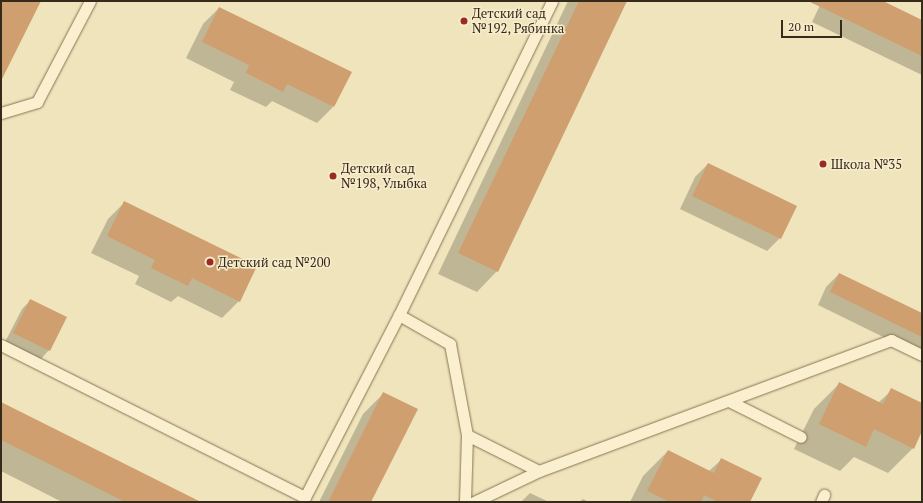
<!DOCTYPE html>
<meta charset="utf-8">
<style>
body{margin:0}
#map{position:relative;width:923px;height:503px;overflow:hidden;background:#efe4bc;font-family:"PT Serif",serif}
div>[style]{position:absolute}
.shadow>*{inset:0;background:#0003}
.building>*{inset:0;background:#cf9f70}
.roads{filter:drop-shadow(0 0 1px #877455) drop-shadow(0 0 1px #877455)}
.lane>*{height:11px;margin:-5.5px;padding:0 5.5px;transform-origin:5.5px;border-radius:5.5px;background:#faf0cf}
.dots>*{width:11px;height:11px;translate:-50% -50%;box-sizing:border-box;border:2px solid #f7edcc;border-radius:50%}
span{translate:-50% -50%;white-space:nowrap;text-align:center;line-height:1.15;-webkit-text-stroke:3px #f7edcc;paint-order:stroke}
.poi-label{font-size:13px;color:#362a1b}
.left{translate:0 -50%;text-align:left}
.frame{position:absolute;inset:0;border:2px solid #362a1b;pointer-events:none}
.scale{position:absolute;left:781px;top:20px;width:61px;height:18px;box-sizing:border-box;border:2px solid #362a1b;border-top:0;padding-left:5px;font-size:12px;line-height:14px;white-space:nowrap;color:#362a1b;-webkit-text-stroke:3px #f7edcc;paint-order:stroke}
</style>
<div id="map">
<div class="shadow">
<i style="clip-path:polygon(568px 1px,626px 1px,497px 271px,477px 292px,438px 274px)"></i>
<i style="clip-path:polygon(822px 1px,882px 1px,922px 21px,922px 75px,812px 22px)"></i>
<i style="clip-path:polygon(219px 8px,333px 107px,317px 123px,272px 101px,266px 107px,230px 90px,234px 82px,186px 58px,203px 24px)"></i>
<i style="clip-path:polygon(708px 164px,780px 238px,767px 251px,680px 209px,695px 177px)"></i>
<i style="clip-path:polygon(124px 203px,239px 301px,222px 318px,178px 296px,171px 302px,135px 284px,139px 276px,91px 253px,108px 219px)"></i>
<i style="clip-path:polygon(839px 274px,922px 314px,922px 356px,818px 305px,826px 287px)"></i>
<i style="clip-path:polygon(31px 300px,49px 350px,40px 360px,5px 342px,22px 309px)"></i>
<i style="clip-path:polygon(839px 384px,878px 403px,892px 390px,922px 405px,922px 429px,913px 448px,888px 473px,854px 457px,840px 471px,794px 449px,814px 409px)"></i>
<i style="clip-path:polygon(384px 393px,370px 502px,319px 502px,363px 414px)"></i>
<i style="clip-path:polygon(1px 403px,199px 502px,62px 502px,1px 471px)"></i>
<i style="clip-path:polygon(668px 451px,709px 471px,721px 460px,749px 502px,630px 502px,643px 476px)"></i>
<i style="clip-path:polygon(530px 493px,549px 502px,521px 502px)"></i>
<i style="clip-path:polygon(583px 499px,589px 502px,579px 502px)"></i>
</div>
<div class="building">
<i style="clip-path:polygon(1px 1px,41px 1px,1px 81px)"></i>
<i style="clip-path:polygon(579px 1px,627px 1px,498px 272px,458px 253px)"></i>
<i style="clip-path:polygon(808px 1px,883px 1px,922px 20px,922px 56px)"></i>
<i style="clip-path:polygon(219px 7px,352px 72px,334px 107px,287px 84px,283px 92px,246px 73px,249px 65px,202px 42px)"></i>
<i style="clip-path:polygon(708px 163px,797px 206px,781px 239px,692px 196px)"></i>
<i style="clip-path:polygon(124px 201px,257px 266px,240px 302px,192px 278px,188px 286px,151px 268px,155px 260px,107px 236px)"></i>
<i style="clip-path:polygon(839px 273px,922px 313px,922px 337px,830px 292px)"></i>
<i style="clip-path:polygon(30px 299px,67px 317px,50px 351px,13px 333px)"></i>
<i style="clip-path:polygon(839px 382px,883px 404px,891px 388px,922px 403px,922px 431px,914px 449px,874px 429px,866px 447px,819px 424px)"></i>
<i style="clip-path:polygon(383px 392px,418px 409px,371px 502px,328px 502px)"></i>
<i style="clip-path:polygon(1px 402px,201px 502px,125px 502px,1px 440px)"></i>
<i style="clip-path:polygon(668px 450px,714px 473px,721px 458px,762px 478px,750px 502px,718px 502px,704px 495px,701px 502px,670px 502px,647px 491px)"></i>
</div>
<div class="roads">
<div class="lane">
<i style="left:1px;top:113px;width:38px;rotate:-17deg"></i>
<i style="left:37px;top:102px;width:114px;rotate:-62.3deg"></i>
<i style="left:399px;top:315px;width:59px;rotate:29.6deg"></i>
<i style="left:450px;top:344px;width:93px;rotate:79.4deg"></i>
<i style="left:467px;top:435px;width:80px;rotate:26.6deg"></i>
<i style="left:539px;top:471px;width:376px;rotate:-20.4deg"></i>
<i style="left:891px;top:340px;width:34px;rotate:26deg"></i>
<i style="left:1px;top:345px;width:340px;rotate:26.6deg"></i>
<i style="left:305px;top:497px;width:205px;rotate:-62.7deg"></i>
<i style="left:399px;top:315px;width:349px;rotate:-64deg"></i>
<i style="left:729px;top:401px;width:80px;rotate:26.6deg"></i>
<i style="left:465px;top:502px;width:67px;rotate:-88.3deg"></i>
<i style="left:474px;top:502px;width:72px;rotate:-25.5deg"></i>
<i style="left:821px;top:502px;width:8px;rotate:-67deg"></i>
</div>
</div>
<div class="dots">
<i style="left:464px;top:21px;background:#992b23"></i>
<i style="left:823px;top:164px;background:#992b23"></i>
<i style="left:333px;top:176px;background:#992b23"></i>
<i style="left:210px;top:262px;background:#992b23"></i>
</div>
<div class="poi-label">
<span class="left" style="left:472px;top:21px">Детский сад<br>№192, Рябинка</span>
<span class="left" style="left:831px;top:164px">Школа №35</span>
<span class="left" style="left:341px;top:176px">Детский сад<br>№198, Улыбка</span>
<span class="left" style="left:218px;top:262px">Детский сад №200</span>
</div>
<div class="frame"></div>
<div class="scale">20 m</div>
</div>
